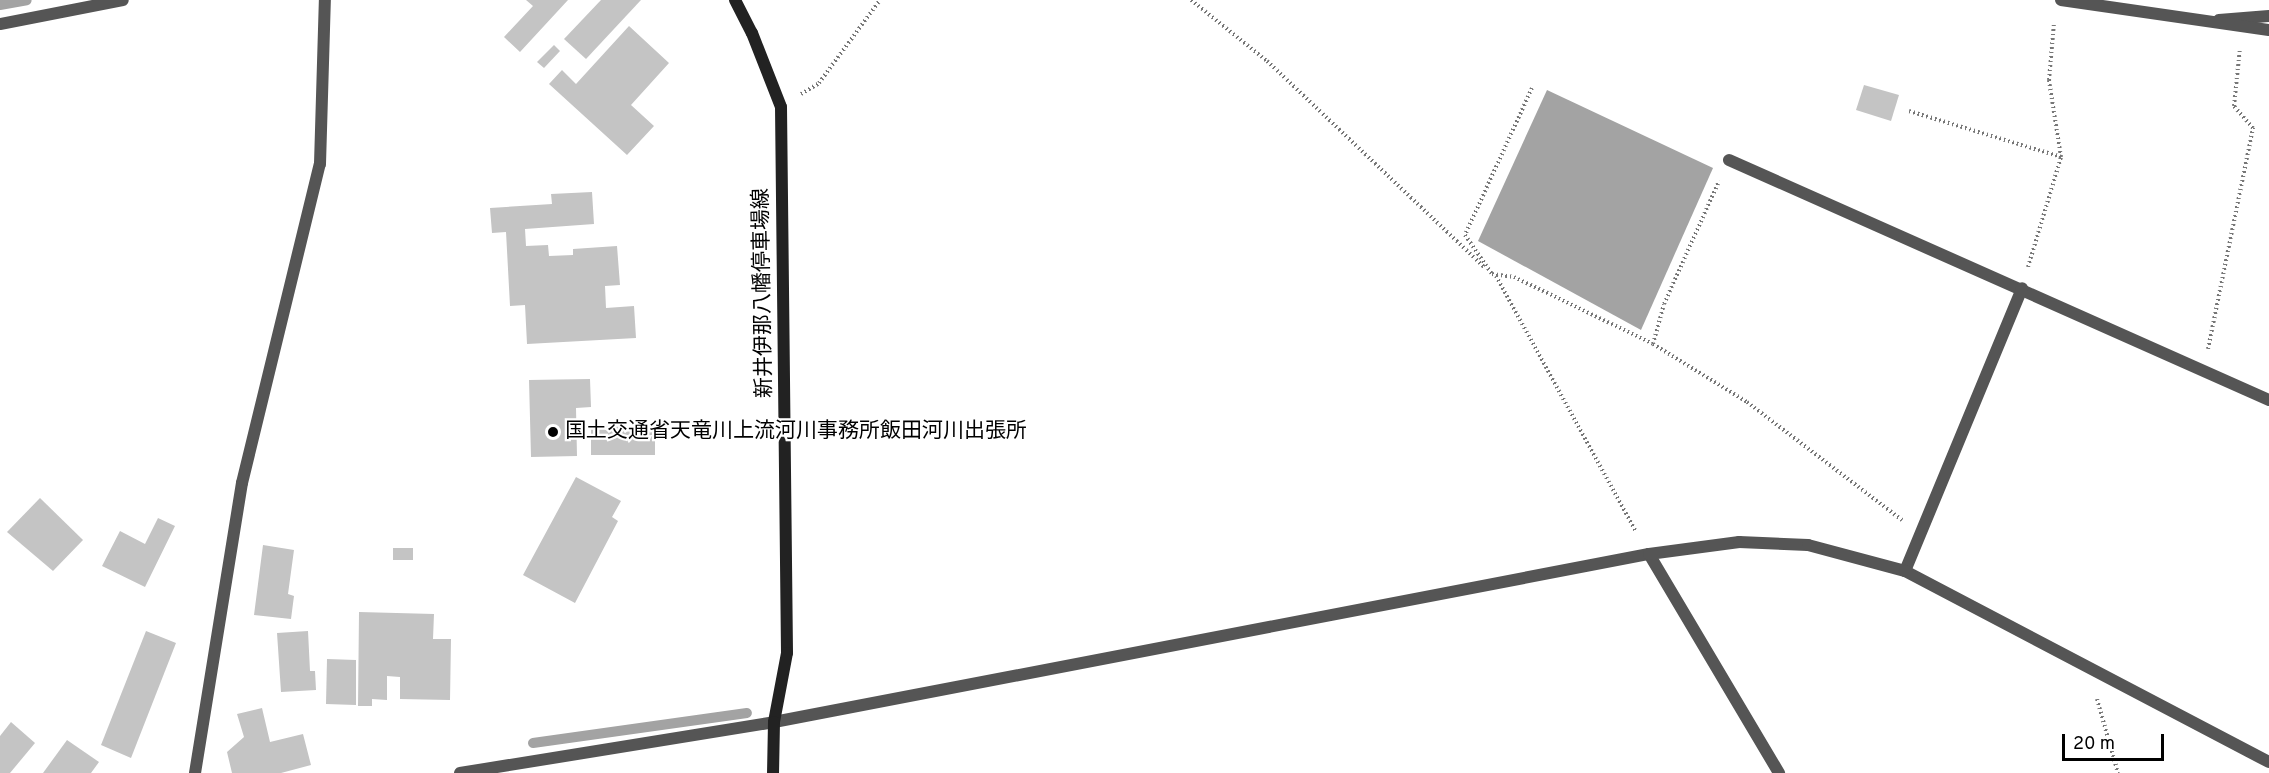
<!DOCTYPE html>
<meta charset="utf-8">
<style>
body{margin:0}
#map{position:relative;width:2269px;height:773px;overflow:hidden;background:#fff;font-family:Overpass,"Noto Sans JP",sans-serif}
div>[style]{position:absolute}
.water>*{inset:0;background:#a3a3a3}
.stream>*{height:10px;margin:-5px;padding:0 5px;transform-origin:5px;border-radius:5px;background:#a3a3a3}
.building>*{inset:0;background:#c4c4c4}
.path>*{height:4px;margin-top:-2px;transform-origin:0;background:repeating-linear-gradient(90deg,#777 0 1.5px,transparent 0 4.5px)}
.service>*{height:12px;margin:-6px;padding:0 6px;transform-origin:6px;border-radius:6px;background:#555}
.minor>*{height:12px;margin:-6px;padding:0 6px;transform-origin:6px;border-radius:6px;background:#555}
.tertiary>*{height:12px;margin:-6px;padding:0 6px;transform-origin:6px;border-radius:6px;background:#555}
.secondary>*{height:12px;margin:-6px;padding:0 6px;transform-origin:6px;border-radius:6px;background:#222}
.dots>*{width:16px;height:16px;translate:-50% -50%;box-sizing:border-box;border:3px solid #fff;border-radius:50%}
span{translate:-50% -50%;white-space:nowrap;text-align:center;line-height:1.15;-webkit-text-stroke:4.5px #fff;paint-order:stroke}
.street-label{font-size:21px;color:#000}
.poi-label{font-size:21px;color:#000}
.left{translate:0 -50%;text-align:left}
.scale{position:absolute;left:2062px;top:734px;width:102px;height:27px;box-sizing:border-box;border:3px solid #000;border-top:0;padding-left:8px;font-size:18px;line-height:21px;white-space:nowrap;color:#000;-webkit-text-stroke:4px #fff;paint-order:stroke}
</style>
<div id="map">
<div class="water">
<i style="clip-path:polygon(1547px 90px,1713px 168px,1641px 330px,1478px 241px)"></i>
</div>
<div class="stream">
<i style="left:0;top:5px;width:27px;rotate:-10deg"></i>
<i style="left:533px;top:743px;width:216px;rotate:-8deg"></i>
</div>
<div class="building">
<i style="clip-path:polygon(526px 0,568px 0,520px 52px,504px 37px,533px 6px)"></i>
<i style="clip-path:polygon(601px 0,641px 0,586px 59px,564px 39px)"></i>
<i style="clip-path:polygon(629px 26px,669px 63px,631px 105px,654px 126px,627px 155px,549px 84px,562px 70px,576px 84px)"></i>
<i style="clip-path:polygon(554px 45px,560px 51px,544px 68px,537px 62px)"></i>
<i style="clip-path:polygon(1864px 85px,1899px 95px,1891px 121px,1856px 110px)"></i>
<i style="clip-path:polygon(592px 192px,594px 224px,525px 229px,526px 246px,548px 245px,549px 256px,573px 255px,573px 249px,617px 246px,620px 285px,605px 286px,606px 308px,634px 306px,636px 338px,527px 344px,525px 305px,510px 306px,506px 232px,492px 233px,490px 208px,552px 204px,551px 194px)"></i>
<i style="clip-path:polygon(590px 379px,591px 407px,576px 408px,577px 456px,531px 457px,529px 380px)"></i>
<i style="clip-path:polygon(655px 426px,655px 455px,591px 455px,591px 427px)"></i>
<i style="clip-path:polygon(576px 477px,621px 501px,612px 517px,618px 521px,575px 603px,523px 575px)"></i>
<i style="clip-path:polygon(40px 498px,83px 540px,53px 571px,7px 532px)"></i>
<i style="clip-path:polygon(158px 518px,175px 526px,145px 587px,102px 566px,120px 531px,145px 544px)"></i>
<i style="clip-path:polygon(263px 545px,294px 550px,288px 594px,294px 596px,291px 619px,254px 615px)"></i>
<i style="clip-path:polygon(393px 548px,413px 548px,413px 560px,393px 560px)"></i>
<i style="clip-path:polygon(359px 612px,434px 614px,433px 639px,451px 639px,450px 700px,400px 699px,400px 677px,387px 676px,387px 700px,372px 699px,372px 706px,358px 706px)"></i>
<i style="clip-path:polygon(146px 631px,176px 643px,131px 758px,101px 745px)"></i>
<i style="clip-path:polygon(308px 631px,310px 671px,315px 671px,316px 690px,281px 692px,277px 633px)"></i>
<i style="clip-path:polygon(327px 659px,356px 660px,356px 705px,326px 704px)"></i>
<i style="clip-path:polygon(262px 708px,270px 742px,303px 734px,311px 765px,281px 773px,232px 773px,227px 752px,244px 737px,237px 714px)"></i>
<i style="clip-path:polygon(11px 722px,35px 743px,10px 773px,0 773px,0 736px)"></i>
<i style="clip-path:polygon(67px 740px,99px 762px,91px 773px,43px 773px)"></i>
</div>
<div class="path">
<i style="left:1191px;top:0;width:97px;rotate:38.8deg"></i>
<i style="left:1267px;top:61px;width:301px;rotate:43.5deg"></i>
<i style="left:1532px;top:88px;width:162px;rotate:114.5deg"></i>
<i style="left:1465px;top:235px;width:47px;rotate:55.3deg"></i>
<i style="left:1492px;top:274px;width:22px;rotate:8deg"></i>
<i style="left:1514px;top:277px;width:154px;rotate:25.7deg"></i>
<i style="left:1653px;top:344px;width:110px;rotate:31.7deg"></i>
<i style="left:1747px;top:402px;width:195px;rotate:37.3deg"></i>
<i style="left:801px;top:94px;width:21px;rotate:-31deg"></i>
<i style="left:819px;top:83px;width:103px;rotate:-53.7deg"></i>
<i style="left:1909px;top:111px;width:159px;rotate:16.8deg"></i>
<i style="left:2028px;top:267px;width:115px;rotate:-73.3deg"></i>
<i style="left:2061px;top:157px;width:78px;rotate:-98.9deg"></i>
<i style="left:2049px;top:80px;width:57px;rotate:-85deg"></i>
<i style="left:1496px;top:276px;width:292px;rotate:61.3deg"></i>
<i style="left:1653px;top:344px;width:41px;rotate:-74.6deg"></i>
<i style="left:1664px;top:304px;width:135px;rotate:-65.9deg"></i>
<i style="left:2208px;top:349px;width:226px;rotate:-78.5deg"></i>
<i style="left:2253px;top:128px;width:29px;rotate:-131deg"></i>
<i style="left:2234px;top:106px;width:58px;rotate:-84.1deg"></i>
<i style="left:2097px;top:699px;width:77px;rotate:74.2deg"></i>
</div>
<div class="service">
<i style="left:2219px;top:20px;width:50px;rotate:-4.6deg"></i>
<i style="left:0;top:24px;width:125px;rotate:-11deg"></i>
<i style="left:1729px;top:160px;width:591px;rotate:23.96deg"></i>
<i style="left:1905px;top:571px;width:306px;rotate:-67.5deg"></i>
</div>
<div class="minor">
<i style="left:2061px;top:0;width:210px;rotate:8.2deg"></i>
<i style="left:1649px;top:554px;width:255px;rotate:59.3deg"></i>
<i style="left:195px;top:773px;width:294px;rotate:-80.8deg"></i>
<i style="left:242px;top:483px;width:328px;rotate:-76.3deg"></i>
<i style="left:320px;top:164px;width:164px;rotate:-88.3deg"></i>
<i style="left:460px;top:773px;width:318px;rotate:-9.2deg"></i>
</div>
<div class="tertiary">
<i style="left:774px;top:722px;width:891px;rotate:-10.87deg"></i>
<i style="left:1649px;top:554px;width:91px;rotate:-7.6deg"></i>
<i style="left:1739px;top:542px;width:69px;rotate:2.5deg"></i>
<i style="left:1808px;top:545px;width:100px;rotate:15deg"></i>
<i style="left:1905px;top:571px;width:411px;rotate:27.7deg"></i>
</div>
<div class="secondary">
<i style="left:735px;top:0;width:37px;rotate:63deg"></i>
<i style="left:752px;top:33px;width:79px;rotate:68.6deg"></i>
<i style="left:781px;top:107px;width:546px;rotate:89.37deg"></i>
<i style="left:787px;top:653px;width:70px;rotate:100.7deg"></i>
<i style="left:774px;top:722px;width:51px;rotate:91.1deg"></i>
</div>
<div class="dots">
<i style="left:553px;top:432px;background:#000"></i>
</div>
<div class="street-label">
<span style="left:764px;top:293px;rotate:-91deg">新井伊那八幡停車場線</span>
</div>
<div class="poi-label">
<span class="left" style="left:565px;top:432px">国土交通省天竜川上流河川事務所飯田河川出張所</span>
</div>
<div class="scale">20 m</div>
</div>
